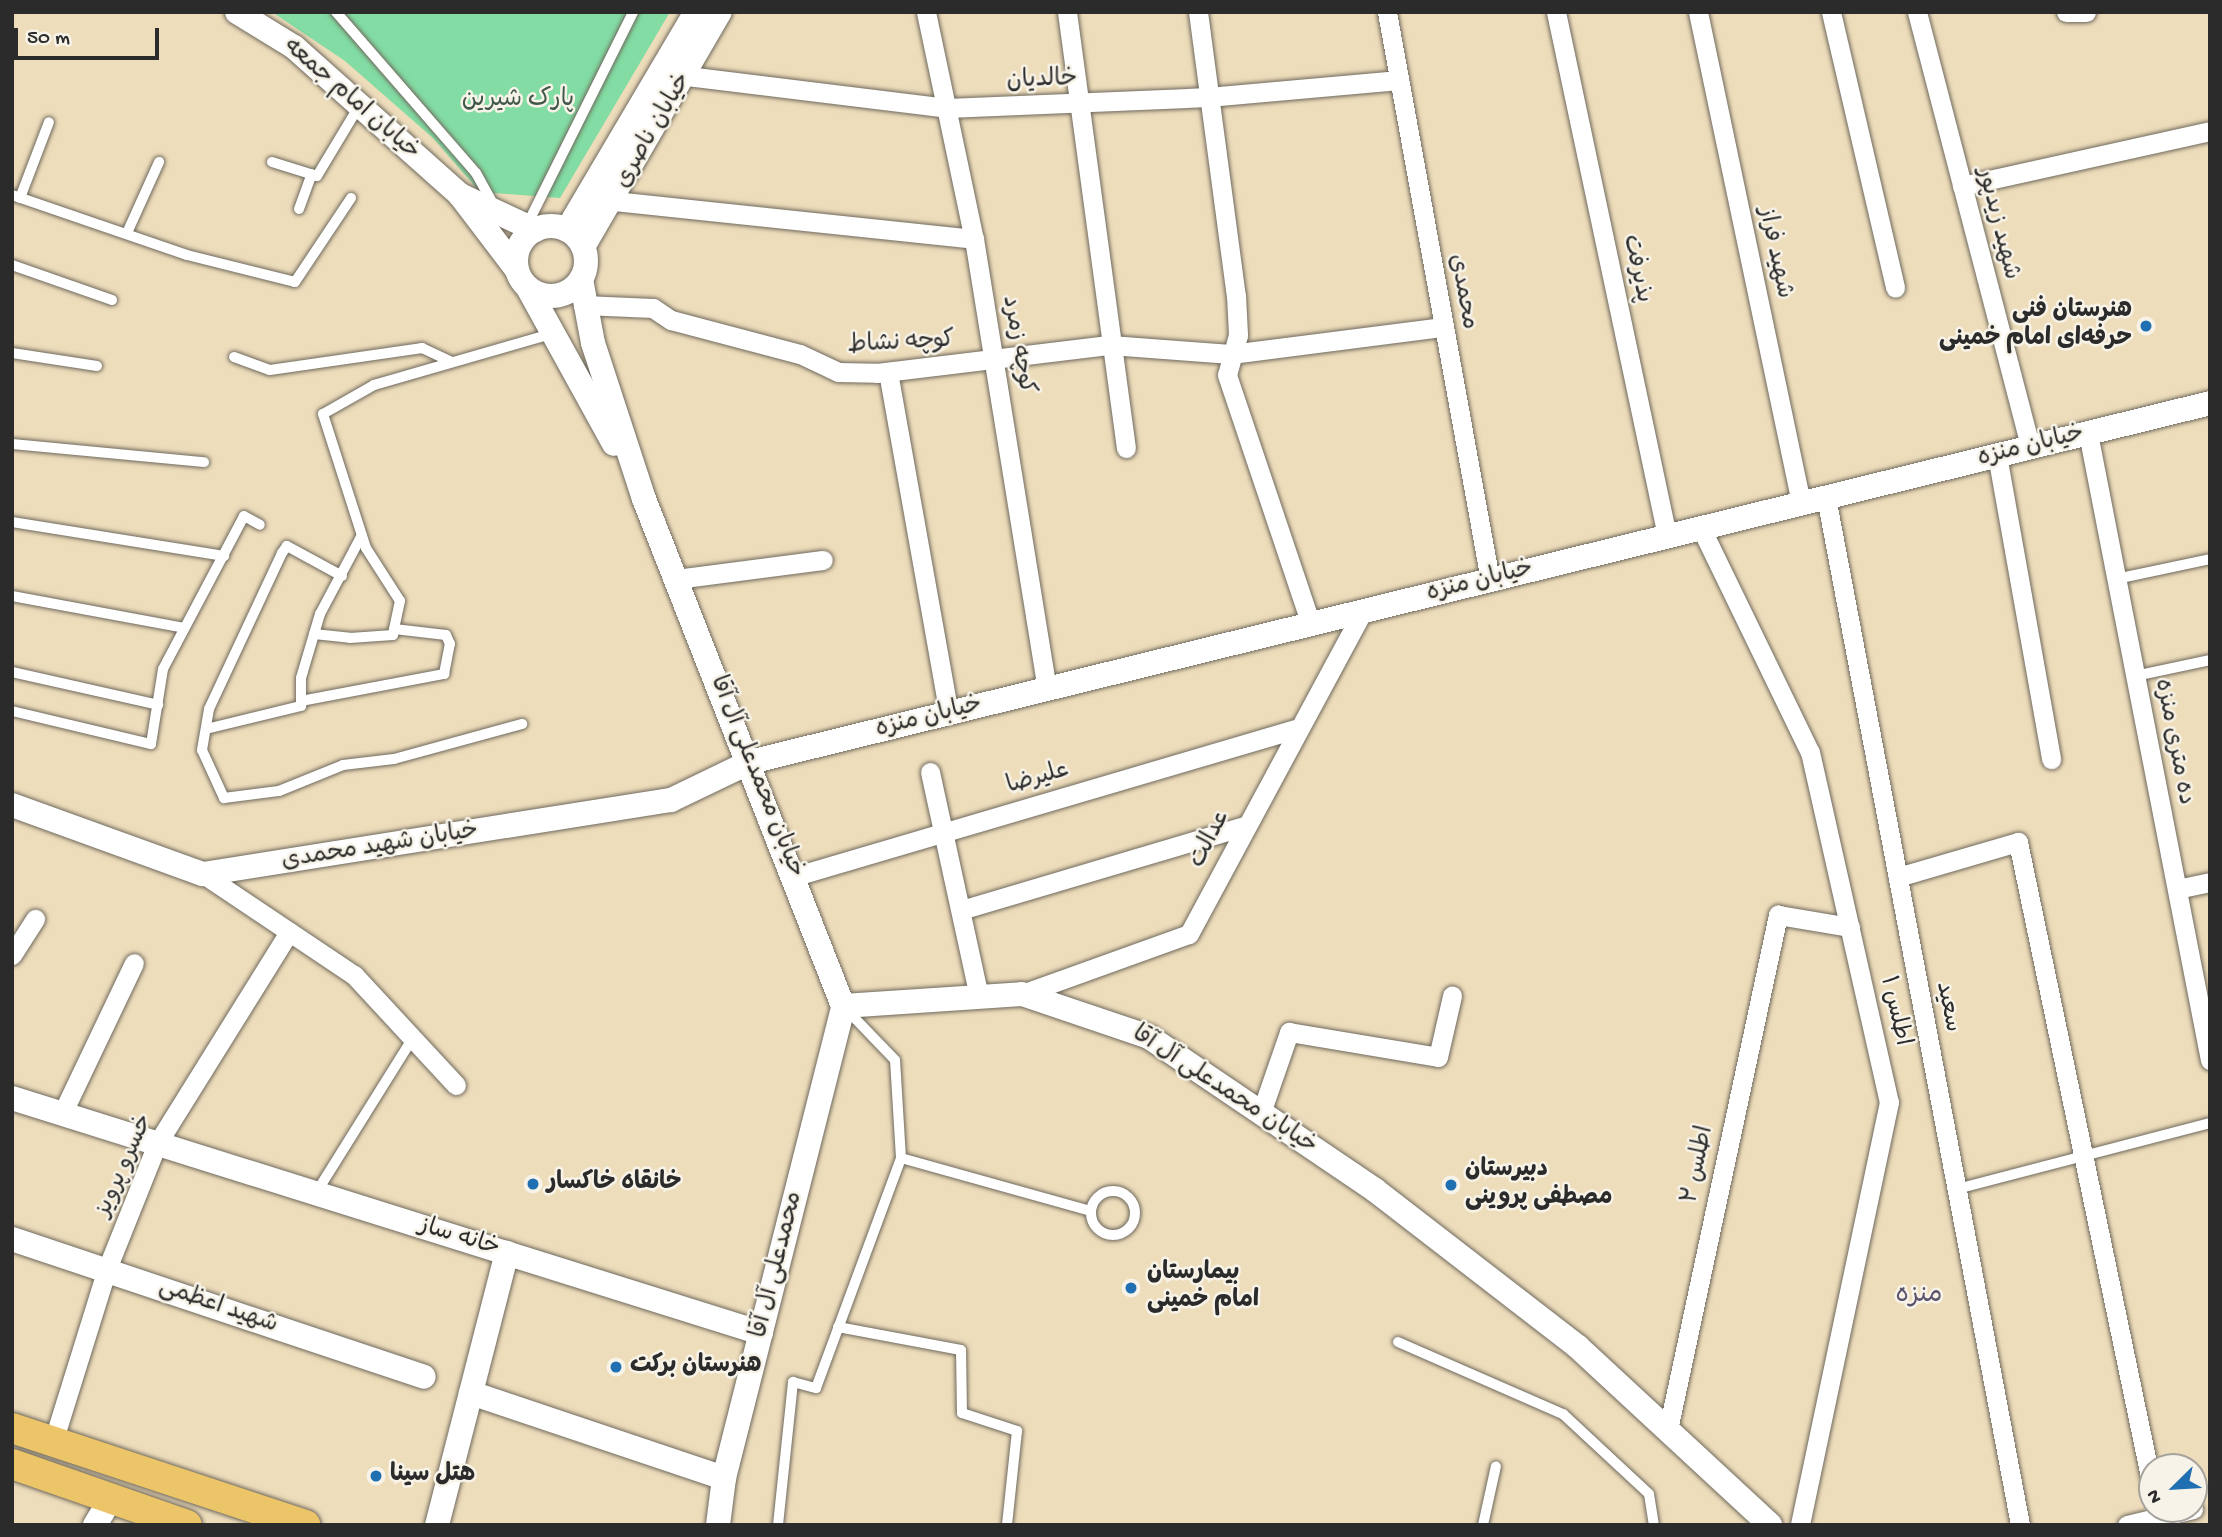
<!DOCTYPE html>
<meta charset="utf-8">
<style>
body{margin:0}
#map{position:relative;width:2222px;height:1537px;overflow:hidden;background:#edb;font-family:"Gochi Hand","Playpen Sans Arabic",sans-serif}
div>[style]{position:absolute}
.green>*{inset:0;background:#82dca3}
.roads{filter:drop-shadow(0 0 2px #6f695d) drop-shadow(0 0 2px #6f695d)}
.service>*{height:10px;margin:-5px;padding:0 5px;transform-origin:5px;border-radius:5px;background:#fff}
.service>.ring{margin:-5px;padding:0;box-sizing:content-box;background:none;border:10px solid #fff;border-radius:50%}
.minor>*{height:19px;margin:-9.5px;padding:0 9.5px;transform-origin:9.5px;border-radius:9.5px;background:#fff}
.tertiary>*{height:24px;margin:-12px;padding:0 12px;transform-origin:12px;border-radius:12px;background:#fff}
.tertiary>.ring{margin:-12px;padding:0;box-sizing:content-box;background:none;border:24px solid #fff;border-radius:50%}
.primary>*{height:30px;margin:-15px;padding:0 15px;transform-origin:15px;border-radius:15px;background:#edc569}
.dots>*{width:19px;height:19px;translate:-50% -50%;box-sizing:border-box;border:4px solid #f7f3e8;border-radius:50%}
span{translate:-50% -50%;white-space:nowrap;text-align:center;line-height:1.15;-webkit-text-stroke:5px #f7f3e8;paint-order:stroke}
.street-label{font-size:24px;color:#2b2b2b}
.park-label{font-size:24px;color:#415749}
.poi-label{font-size:24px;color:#2b2b2b;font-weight:700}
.right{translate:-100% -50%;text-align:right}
.left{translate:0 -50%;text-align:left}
.neighbourhood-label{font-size:26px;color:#59546c}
.frame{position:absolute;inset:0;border:14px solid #2b2b2b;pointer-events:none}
.north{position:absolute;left:2138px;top:1453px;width:70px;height:70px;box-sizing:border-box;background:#f7f3e8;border:2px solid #a5a39c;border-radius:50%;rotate:246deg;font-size:19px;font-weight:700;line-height:28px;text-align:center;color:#2b2b2b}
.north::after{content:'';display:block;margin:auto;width:24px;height:32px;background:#1f6fb2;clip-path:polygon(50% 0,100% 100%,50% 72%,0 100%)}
.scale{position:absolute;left:14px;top:28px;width:145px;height:32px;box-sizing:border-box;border:4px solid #2b2b2b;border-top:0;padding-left:9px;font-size:21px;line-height:24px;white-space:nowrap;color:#2b2b2b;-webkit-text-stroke:5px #f7f3e8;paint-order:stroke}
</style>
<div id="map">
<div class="green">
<i style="clip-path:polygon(272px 12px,670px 12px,560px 198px,480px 192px,433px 138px,345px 61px)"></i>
</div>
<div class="roads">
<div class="service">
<i style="left:336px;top:12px;width:213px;rotate:49deg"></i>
<i style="left:476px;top:173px;width:37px;rotate:61deg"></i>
<i style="left:272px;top:162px;width:47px;rotate:17.3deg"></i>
<i style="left:317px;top:176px;width:82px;rotate:-59deg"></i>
<i style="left:12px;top:195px;width:185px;rotate:18.9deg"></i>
<i style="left:187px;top:255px;width:111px;rotate:14deg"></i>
<i style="left:295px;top:282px;width:101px;rotate:-56.3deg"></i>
<i style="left:20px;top:198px;width:81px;rotate:-69.1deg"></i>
<i style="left:299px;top:209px;width:37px;rotate:-70deg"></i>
<i style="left:527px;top:225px;width:238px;rotate:-63.5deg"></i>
<i style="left:127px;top:233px;width:78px;rotate:-65.7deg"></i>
<i style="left:12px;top:265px;width:106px;rotate:19.3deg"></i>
<i style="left:12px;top:353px;width:86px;rotate:8.7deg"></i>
<i style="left:234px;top:357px;width:38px;rotate:20deg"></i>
<i style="left:270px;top:370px;width:154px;rotate:-8.2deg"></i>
<i style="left:422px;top:348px;width:33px;rotate:25deg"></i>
<i style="left:12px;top:444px;width:193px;rotate:5.4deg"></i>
<i style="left:12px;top:522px;width:215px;rotate:9.1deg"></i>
<i style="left:342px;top:576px;width:63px;rotate:-151.4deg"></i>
<i style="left:287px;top:546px;width:9px;rotate:126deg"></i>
<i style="left:282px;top:553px;width:172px;rotate:115.1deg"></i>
<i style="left:209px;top:709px;width:42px;rotate:99.7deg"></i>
<i style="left:202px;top:750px;width:53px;rotate:65.4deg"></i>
<i style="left:224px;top:798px;width:55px;rotate:-7.3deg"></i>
<i style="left:279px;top:791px;width:69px;rotate:-22.1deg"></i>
<i style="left:343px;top:765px;width:51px;rotate:-6.7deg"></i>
<i style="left:394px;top:759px;width:133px;rotate:-15.3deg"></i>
<i style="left:2116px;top:579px;width:96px;rotate:-12deg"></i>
<i style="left:12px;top:596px;width:175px;rotate:10.5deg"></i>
<i style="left:314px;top:634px;width:36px;rotate:6deg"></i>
<i style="left:350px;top:638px;width:43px;rotate:-4deg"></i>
<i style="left:393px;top:635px;width:6px;rotate:-81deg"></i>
<i style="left:12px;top:672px;width:150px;rotate:12.7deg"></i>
<i style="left:2135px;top:676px;width:77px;rotate:-12deg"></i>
<i style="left:301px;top:701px;width:146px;rotate:-10.7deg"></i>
<i style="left:444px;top:674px;width:31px;rotate:-79deg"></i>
<i style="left:450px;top:644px;width:10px;rotate:-114deg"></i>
<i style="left:446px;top:635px;width:52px;rotate:-173.4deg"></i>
<i style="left:394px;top:629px;width:29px;rotate:-78deg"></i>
<i style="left:400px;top:601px;width:63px;rotate:-122.7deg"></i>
<i style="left:366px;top:548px;width:141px;rotate:-107.8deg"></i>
<i style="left:323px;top:414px;width:59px;rotate:-29.6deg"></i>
<i style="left:374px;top:385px;width:184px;rotate:-16.1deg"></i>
<i style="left:12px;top:711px;width:143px;rotate:13.4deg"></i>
<i style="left:151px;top:744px;width:76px;rotate:-80.9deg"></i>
<i style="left:163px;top:669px;width:173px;rotate:-62.1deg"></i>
<i style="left:244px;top:516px;width:18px;rotate:29deg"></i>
<i style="left:206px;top:729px;width:98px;rotate:-13.6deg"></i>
<i style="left:301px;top:706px;width:28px;rotate:-90deg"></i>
<i style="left:301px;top:678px;width:67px;rotate:-73.5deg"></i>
<i style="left:320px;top:614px;width:89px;rotate:-62deg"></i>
<i style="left:901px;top:1158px;width:197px;rotate:15.6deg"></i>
<i style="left:1957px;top:1189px;width:261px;rotate:-14.6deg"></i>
<i class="ring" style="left:1091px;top:1191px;width:34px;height:34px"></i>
<i style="left:316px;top:1193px;width:185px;rotate:-58deg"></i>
<i style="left:838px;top:1327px;width:125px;rotate:10.6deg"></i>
<i style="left:961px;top:1350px;width:63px;rotate:89.1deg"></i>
<i style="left:962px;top:1413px;width:58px;rotate:18.1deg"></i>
<i style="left:1017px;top:1431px;width:95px;rotate:96.1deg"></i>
<i style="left:1398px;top:1342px;width:180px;rotate:23.6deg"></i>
<i style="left:1563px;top:1414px;width:117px;rotate:42.9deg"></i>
<i style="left:1649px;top:1494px;width:31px;rotate:81deg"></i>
<i style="left:778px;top:1525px;width:144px;rotate:-84deg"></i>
<i style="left:793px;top:1382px;width:24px;rotate:15deg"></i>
<i style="left:816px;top:1388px;width:245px;rotate:-69.7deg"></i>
<i style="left:901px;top:1158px;width:98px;rotate:-93.5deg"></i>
<i style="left:895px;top:1060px;width:72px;rotate:-133.9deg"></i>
<i style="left:1483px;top:1525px;width:60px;rotate:-77.6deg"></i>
</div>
<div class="minor">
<i style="left:926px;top:12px;width:232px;rotate:78.1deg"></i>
<i style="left:974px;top:239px;width:456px;rotate:80.8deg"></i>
<i style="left:1067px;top:12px;width:440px;rotate:82.3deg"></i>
<i style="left:1198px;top:12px;width:286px;rotate:82.4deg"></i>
<i style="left:1236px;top:295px;width:40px;rotate:87.1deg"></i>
<i style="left:1238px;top:335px;width:41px;rotate:105.4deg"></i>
<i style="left:1227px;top:375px;width:263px;rotate:71.4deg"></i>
<i style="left:1387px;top:12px;width:577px;rotate:79.72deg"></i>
<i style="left:1556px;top:12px;width:536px;rotate:78.04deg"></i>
<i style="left:1698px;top:12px;width:502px;rotate:78.15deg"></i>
<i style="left:1831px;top:12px;width:283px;rotate:76.9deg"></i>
<i style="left:1917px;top:12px;width:449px;rotate:75.4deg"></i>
<i style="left:2066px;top:12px;width:20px"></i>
<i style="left:687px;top:76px;width:262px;rotate:7deg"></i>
<i style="left:947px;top:108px;width:261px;rotate:-2.4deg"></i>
<i style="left:1208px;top:97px;width:192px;rotate:-5.1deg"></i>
<i style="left:1962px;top:186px;width:254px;rotate:-12.5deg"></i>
<i style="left:614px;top:201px;width:362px;rotate:6deg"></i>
<i style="left:583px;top:305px;width:70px;rotate:2.5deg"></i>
<i style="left:653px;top:308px;width:22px;rotate:34deg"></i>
<i style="left:671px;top:320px;width:133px;rotate:14.8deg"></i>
<i style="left:800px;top:354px;width:42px;rotate:25.3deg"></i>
<i style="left:838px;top:372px;width:39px;rotate:1deg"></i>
<i style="left:877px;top:373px;width:235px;rotate:-6.9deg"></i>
<i style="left:1110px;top:345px;width:121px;rotate:4.3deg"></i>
<i style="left:1231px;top:354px;width:214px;rotate:-7.3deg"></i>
<i style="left:888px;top:372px;width:346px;rotate:79.9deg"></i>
<i style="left:2088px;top:433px;width:639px;rotate:78.99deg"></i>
<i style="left:1997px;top:455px;width:309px;rotate:79.9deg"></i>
<i style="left:1826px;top:497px;width:1046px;rotate:79.31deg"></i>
<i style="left:1701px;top:528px;width:249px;rotate:64.1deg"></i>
<i style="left:1810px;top:752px;width:359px;rotate:77.3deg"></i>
<i style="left:1889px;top:1102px;width:432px;rotate:101.9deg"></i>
<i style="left:676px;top:579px;width:148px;rotate:-7.4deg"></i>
<i style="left:930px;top:772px;width:230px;rotate:77.7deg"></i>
<i style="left:203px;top:874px;width:182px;rotate:33.8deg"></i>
<i style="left:354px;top:975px;width:150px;rotate:47.2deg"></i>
<i style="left:796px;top:876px;width:520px;rotate:-16.41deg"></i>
<i style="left:1898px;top:877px;width:125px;rotate:-16.3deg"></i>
<i style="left:2018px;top:842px;width:658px;rotate:78.25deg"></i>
<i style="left:2177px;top:889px;width:34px;rotate:-12deg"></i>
<i style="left:961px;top:910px;width:295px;rotate:-16.5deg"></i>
<i style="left:12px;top:955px;width:43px;rotate:-57.4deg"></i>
<i style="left:1022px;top:994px;width:177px;rotate:-19.8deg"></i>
<i style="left:1189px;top:934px;width:367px;rotate:-61.7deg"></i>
<i style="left:1261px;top:1113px;width:86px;rotate:-70.9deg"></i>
<i style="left:1289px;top:1032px;width:151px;rotate:9.5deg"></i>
<i style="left:1438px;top:1057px;width:63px;rotate:-77.1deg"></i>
<i style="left:62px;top:1114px;width:167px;rotate:-64.5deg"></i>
<i style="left:1669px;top:1425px;width:522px;rotate:-77.94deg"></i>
<i style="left:1778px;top:915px;width:73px;rotate:9.5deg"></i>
<i style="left:53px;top:1442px;width:181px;rotate:-72.7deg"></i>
<i style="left:107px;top:1269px;width:135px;rotate:-68.2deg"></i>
<i style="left:157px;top:1144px;width:250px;rotate:-58.1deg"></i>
<i style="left:2127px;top:1525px;width:68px;rotate:-13.6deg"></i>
</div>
<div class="tertiary">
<i style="left:237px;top:12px;width:67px;rotate:31.6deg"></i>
<i style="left:294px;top:47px;width:222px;rotate:41.7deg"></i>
<i class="ring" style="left:516px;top:226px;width:46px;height:46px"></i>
<i style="left:567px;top:230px;width:253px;rotate:-59.4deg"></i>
<i style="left:583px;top:247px;width:272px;rotate:-59.8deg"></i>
<i style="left:517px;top:270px;width:94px;rotate:-127.2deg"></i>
<i style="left:460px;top:195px;width:83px;rotate:25deg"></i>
<i style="left:581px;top:279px;width:65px;rotate:79.4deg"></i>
<i style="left:593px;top:343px;width:164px;rotate:71.9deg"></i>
<i style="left:644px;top:499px;width:545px;rotate:68.57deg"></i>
<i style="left:843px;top:1006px;width:179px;rotate:-3.8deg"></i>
<i style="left:1022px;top:994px;width:134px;rotate:18.7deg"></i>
<i style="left:1149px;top:1037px;width:273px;rotate:34.1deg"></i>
<i style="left:1375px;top:1190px;width:257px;rotate:37.7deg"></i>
<i style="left:1578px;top:1347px;width:262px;rotate:42.8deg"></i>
<i style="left:528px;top:288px;width:178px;rotate:61.1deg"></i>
<i style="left:12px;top:805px;width:203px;rotate:19.9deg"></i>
<i style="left:203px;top:874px;width:474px;rotate:-9deg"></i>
<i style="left:671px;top:800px;width:88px;rotate:-25.7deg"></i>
<i style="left:750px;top:762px;width:1503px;rotate:-13.81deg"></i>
<i style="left:12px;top:1098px;width:785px;rotate:17.42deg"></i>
<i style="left:12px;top:1239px;width:434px;rotate:18.5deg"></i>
<i style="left:471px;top:1393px;width:267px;rotate:18.6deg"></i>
<i style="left:95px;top:1525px;width:29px;rotate:-59deg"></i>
<i style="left:437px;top:1525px;width:281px;rotate:-75.6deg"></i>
<i style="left:718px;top:1525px;width:47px;rotate:-82.7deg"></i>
<i style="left:724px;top:1478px;width:487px;rotate:-75.8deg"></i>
</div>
<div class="primary">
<i style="left:12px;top:1428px;width:309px;rotate:18.3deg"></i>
<i style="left:12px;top:1464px;width:185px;rotate:19.2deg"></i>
</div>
</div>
<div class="dots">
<i style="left:2146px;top:326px;background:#1f6fb2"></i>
<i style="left:533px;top:1184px;background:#1f6fb2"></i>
<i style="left:1451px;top:1185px;background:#1f6fb2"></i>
<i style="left:1131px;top:1288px;background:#1f6fb2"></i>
<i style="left:616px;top:1367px;background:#1f6fb2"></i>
<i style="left:376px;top:1476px;background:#1f6fb2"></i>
</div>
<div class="street-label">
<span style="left:1042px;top:81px;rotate:-2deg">خالدیان</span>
<span style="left:351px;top:100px;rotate:41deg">خیابان امام جمعه</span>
<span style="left:654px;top:131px;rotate:-60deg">خیابان ناصری</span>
<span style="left:1997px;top:224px;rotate:76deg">شهید زیدپور</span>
<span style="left:1774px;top:253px;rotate:78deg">شهید فراز</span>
<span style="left:1636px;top:269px;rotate:78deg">پذیرفت</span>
<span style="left:1462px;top:292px;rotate:80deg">محمدی</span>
<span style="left:901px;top:344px;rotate:-3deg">کوچه نشاط</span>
<span style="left:1017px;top:345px;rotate:80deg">کوچه زمرد</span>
<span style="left:2031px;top:447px;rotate:-14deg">خیابان منزه</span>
<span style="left:1480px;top:582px;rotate:-14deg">خیابان منزه</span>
<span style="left:929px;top:718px;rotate:-14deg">خیابان منزه</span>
<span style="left:2173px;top:742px;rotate:79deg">ده متری منزه</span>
<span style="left:756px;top:777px;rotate:68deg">خیابان محمدعلی آل آقا</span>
<span style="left:1038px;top:779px;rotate:-16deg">علیرضا</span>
<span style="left:1211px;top:839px;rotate:-63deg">عدالت</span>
<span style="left:380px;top:847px;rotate:-9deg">خیابان شهید محمدی</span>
<span style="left:1947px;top:1007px;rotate:79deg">سعید</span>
<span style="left:1894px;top:1011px;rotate:77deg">اطلس ۱</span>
<span style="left:1224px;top:1091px;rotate:33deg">خیابان محمدعلی آل آقا</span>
<span style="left:1699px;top:1165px;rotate:-78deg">اطلس ۲</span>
<span style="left:125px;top:1166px;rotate:-66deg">خسرو پرویز</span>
<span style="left:459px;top:1238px;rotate:17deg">خانه ساز</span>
<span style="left:778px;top:1265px;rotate:-76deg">محمدعلی آل آقا</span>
<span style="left:218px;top:1307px;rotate:19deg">شهید اعظمی</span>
</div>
<div class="park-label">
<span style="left:518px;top:101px">پارک شیرین</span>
</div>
<div class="poi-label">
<span class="right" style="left:2132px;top:326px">هنرستان فنی<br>حرفه‌ای امام خمینی</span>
<span class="left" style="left:1465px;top:1185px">دبیرستان<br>مصطفی پروینی</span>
<span class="left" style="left:547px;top:1184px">خانقاه خاکسار</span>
<span class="left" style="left:1147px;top:1288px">بیمارستان<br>امام خمینی</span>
<span class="left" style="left:630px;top:1367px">هنرستان برکت</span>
<span class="left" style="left:390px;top:1476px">هتل سینا</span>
</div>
<div class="neighbourhood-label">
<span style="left:1919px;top:1297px">منزه</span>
</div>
<div class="frame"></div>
<div class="north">N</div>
<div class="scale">50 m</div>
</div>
